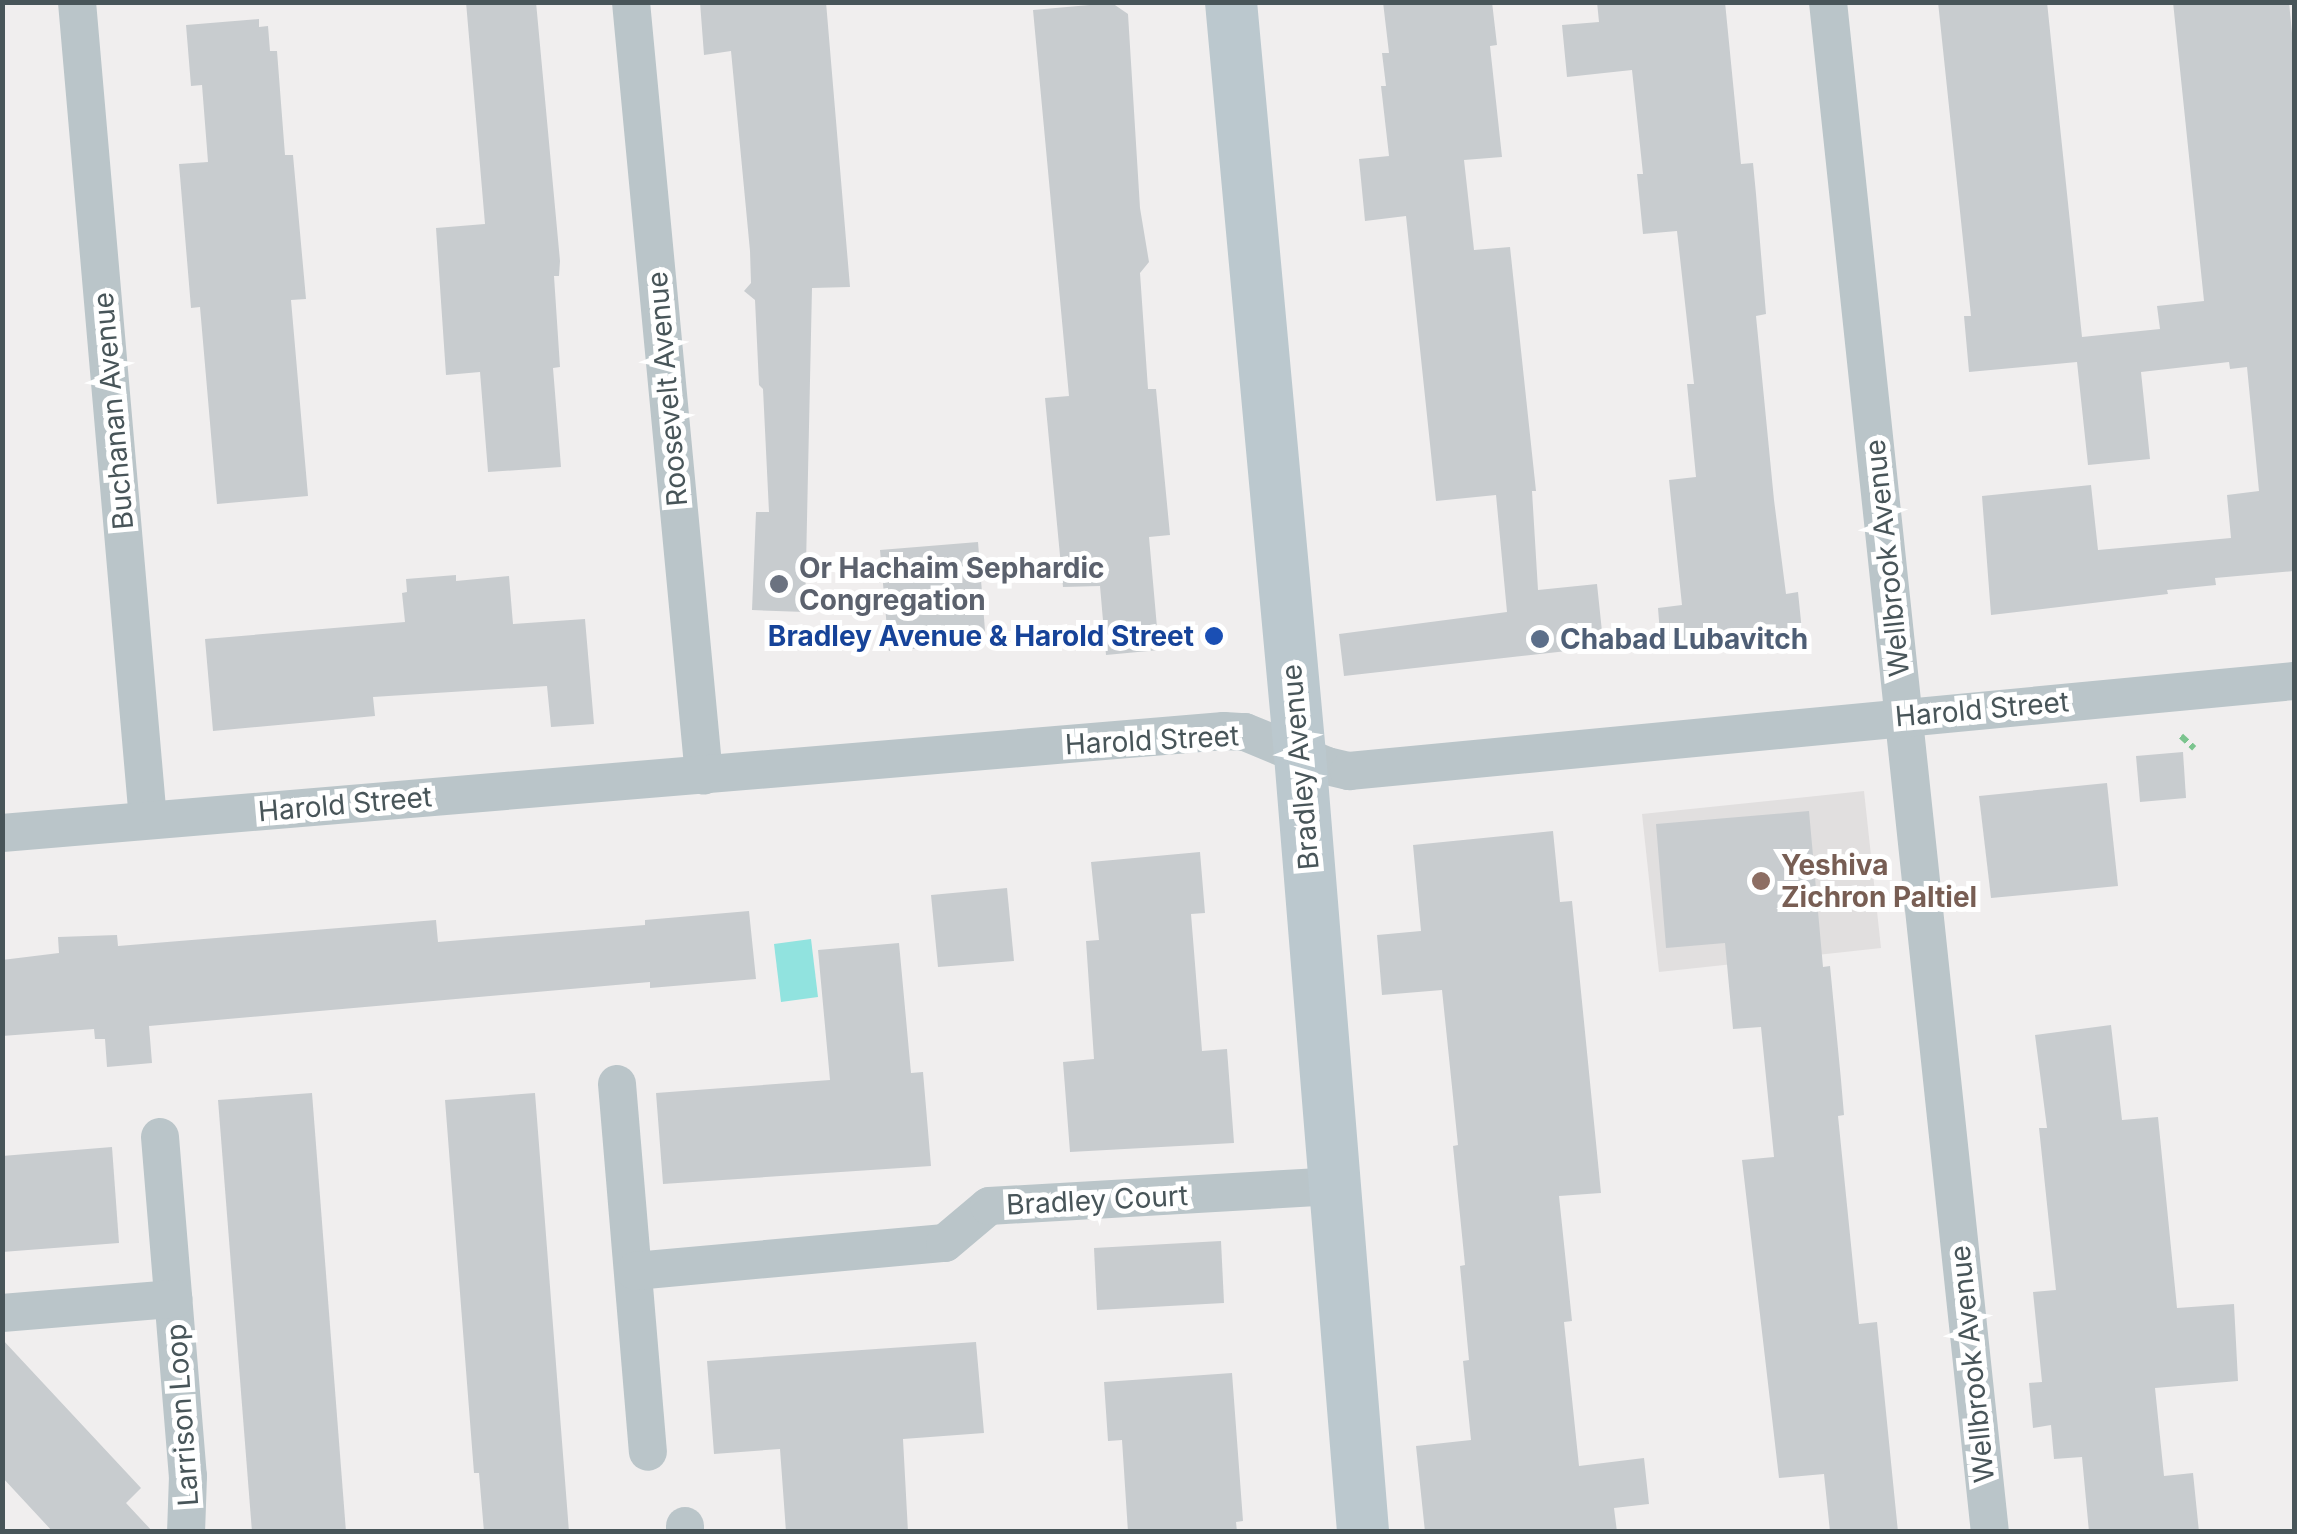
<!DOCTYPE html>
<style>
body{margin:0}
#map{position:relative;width:2297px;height:1534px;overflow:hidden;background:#f0eeee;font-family:Inter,sans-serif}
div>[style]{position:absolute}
.education>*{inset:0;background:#e1dfdf}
.water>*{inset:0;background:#91e3df}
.building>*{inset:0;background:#c8cccf}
.path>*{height:6px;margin-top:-3px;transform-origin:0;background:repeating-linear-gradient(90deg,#7bc48e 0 8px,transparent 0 13px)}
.street>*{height:38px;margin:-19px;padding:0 19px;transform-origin:19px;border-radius:19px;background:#bac5c9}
.secondary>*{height:52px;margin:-26px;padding:0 26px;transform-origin:26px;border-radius:26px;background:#bbc8ce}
.dots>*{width:28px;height:28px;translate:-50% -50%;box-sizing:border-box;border:5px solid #fff;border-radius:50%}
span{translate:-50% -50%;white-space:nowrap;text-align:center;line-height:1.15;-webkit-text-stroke:10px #fff;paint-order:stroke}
.street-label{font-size:28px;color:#485559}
.worship-label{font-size:28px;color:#5b616d;font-weight:700}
.left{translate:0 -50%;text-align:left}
.transit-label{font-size:28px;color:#164399;font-weight:700}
.right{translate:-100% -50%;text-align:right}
.service-label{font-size:28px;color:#4e5e75;font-weight:700}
.education-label{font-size:28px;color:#785e54;font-weight:700}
.frame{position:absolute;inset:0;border:5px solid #485559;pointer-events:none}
</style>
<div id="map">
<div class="education">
<i style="clip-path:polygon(1864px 791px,1881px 948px,1659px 972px,1642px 814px)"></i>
</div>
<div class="water">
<i style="clip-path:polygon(811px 939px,818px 997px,781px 1002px,774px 944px)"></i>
</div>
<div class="building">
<i style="clip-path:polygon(466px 2px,536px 2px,560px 261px,559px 276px,554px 276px,560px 367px,553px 368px,561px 467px,488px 472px,480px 372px,446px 375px,436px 228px,485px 224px)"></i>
<i style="clip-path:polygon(700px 2px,826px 2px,850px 287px,812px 288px,805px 612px,752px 610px,756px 512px,769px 512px,763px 389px,759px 385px,755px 300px,744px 291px,751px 283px,750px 251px,731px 51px,704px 55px)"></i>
<i style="clip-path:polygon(1383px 2px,1492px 2px,1497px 45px,1490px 46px,1502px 157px,1464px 160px,1474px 250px,1510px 247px,1536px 491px,1532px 491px,1538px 590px,1597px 584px,1603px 641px,1566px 645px,1567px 651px,1344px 676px,1339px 634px,1507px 612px,1496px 495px,1436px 501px,1406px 216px,1365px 221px,1359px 159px,1389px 156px,1381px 86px,1386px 86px,1382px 53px,1389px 53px)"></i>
<i style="clip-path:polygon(1597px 2px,1725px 2px,1741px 164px,1753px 163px,1756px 194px,1766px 314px,1756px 316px,1774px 500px,1786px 594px,1798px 592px,1802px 631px,1661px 646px,1658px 608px,1682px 605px,1669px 480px,1696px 477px,1687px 384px,1694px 384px,1677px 231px,1643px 234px,1637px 174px,1643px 174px,1632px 70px,1567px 77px,1562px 25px,1599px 22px)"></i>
<i style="clip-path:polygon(1938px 2px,2047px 2px,2082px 337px,2160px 329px,2157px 306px,2204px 301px,2173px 2px,2289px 2px,2294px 54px,2294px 571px,2215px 578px,2216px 585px,2167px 590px,2168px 594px,1991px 615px,1982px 496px,2091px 485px,2098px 550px,2231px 538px,2227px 495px,2259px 491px,2247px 367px,2230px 369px,2229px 362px,2141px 372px,2150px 459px,2088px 465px,2077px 362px,1969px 372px,1964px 316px,1971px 316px)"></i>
<i style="clip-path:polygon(1112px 3px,1128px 14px,1140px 208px,1149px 262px,1140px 273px,1148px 389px,1156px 389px,1170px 535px,1149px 537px,1159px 650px,1106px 655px,1100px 586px,1063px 587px,1045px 398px,1069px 396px,1033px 10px)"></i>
<i style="clip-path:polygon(259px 19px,259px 27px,268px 26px,270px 51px,277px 51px,285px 155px,293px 155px,306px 299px,291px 300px,308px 496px,217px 504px,200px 307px,191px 308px,179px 164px,208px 162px,202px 85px,191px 86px,186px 25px)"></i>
<i style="clip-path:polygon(978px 542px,986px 643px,889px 651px,880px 550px)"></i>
<i style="clip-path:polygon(456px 575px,456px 581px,509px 576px,513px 624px,585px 619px,594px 724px,551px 727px,547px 686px,373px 697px,375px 716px,213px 731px,205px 639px,405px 622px,402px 593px,407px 592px,406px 579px)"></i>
<i style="clip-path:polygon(2183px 752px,2186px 798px,2140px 802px,2136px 756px)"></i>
<i style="clip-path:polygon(2107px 783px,2118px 886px,1991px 898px,1979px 796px)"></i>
<i style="clip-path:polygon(1809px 811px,1823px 967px,1830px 966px,1841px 1080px,1844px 1115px,1838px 1116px,1859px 1324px,1877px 1322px,1898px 1532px,1830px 1532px,1824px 1474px,1779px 1478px,1742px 1160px,1774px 1157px,1761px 1027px,1733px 1029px,1725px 943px,1666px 948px,1656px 824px)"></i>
<i style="clip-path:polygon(1553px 831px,1560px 902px,1572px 901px,1601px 1193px,1559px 1196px,1572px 1321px,1564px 1322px,1579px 1466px,1644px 1458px,1649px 1504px,1614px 1508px,1617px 1532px,1425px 1532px,1416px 1446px,1471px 1440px,1463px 1361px,1469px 1360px,1460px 1266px,1465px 1265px,1453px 1146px,1458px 1145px,1442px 990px,1382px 995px,1377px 935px,1421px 931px,1413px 845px)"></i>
<i style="clip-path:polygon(1200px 852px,1205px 913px,1191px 914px,1202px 1051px,1227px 1049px,1234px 1143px,1070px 1152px,1063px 1062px,1094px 1059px,1086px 941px,1099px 940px,1091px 862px)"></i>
<i style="clip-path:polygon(1007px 888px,1014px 961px,938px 967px,931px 895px)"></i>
<i style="clip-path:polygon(749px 911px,756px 979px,650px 988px,650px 982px,149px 1026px,152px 1063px,107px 1067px,105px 1039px,95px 1039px,94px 1029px,2px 1036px,2px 960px,59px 953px,58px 937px,117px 935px,118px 946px,436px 920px,438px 942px,645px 925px,645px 920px)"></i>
<i style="clip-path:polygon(899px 943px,911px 1073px,923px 1072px,931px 1166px,663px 1184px,656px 1093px,830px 1080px,818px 950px)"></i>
<i style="clip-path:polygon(2111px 1025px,2122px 1120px,2158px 1117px,2177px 1308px,2234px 1304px,2238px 1381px,2155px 1388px,2164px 1476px,2193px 1473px,2199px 1532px,2089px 1532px,2082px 1457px,2054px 1459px,2051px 1425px,2033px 1428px,2029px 1383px,2042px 1382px,2033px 1292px,2056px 1290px,2039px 1128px,2047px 1128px,2035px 1035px)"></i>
<i style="clip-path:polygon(312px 1093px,346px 1532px,252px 1532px,218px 1100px)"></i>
<i style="clip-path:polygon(535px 1093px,569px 1532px,484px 1532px,479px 1473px,474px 1473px,445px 1100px)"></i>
<i style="clip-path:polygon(112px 1147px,119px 1243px,2px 1252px,2px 1156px)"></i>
<i style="clip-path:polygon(1221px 1241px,1224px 1303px,1097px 1310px,1094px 1248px)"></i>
<i style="clip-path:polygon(2px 1339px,141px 1488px,126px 1503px,153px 1532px,53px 1532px,2px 1477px)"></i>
<i style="clip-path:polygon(976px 1342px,984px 1433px,903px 1439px,908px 1532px,786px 1532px,780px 1449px,714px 1454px,707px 1361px)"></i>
<i style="clip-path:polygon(1232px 1373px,1243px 1521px,1236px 1522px,1237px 1532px,1128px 1532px,1122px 1440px,1108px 1441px,1104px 1382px)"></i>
</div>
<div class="path">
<i style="left:2181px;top:736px;width:18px;rotate:43deg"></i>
</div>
<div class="street">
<i style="left:77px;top:2px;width:821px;rotate:85.04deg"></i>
<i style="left:631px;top:2px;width:777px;rotate:84.61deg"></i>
<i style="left:1828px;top:2px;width:1539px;rotate:83.96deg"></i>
<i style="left:2px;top:833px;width:1226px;rotate:-4.77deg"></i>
<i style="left:1224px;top:731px;width:21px;rotate:3deg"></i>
<i style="left:1245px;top:732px;width:89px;rotate:22.5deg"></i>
<i style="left:1327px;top:766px;width:23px;rotate:13deg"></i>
<i style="left:1349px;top:771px;width:949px;rotate:-5.44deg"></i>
<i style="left:617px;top:1084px;width:369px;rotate:85.2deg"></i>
<i style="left:160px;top:1137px;width:340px;rotate:85.3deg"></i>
<i style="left:188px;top:1476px;width:56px;rotate:92deg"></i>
<i style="left:635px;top:1271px;width:311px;rotate:-5.2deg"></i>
<i style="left:945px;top:1243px;width:57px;rotate:-40.1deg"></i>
<i style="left:989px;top:1206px;width:345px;rotate:-3.3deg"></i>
<i style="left:2px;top:1313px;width:172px;rotate:-4.7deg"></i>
<i style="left:685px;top:1526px;width:6px;rotate:90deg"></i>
</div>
<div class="secondary">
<i style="left:1231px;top:2px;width:756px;rotate:84.76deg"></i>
<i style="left:1300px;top:755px;width:780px;rotate:85.36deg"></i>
</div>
<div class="dots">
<i style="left:779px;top:584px;background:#6b7280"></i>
<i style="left:1214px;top:636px;background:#1a4fb4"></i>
<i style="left:1540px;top:639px;background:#5c6f8a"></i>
<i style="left:1761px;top:881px;background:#8d6e63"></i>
</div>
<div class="street-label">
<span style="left:667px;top:389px;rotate:-95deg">Roosevelt Avenue</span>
<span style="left:113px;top:411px;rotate:-95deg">Buchanan Avenue</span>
<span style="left:1887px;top:558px;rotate:-96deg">Wellbrook Avenue</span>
<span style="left:1982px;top:709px;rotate:-5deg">Harold Street</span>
<span style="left:1152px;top:740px;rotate:-3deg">Harold Street</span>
<span style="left:1300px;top:767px;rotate:-95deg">Bradley Avenue</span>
<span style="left:345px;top:804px;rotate:-5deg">Harold Street</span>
<span style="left:1097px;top:1200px;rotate:-3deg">Bradley Court</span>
<span style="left:1972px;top:1364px;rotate:-96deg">Wellbrook Avenue</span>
<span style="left:182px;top:1415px;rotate:-94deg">Larrison Loop</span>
</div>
<div class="worship-label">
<span class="left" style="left:799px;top:584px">Or Hachaim Sephardic<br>Congregation</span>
</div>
<div class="transit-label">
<span class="right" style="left:1194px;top:636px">Bradley Avenue &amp; Harold Street</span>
</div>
<div class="service-label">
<span class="left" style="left:1560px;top:639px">Chabad Lubavitch</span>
</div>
<div class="education-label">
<span class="left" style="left:1781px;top:881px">Yeshiva<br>Zichron Paltiel</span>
</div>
<div class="frame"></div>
</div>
